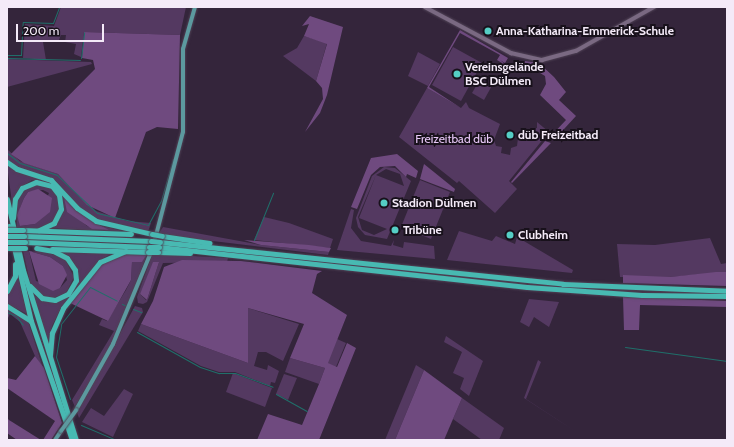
<!DOCTYPE html>
<meta charset="utf-8">
<style>
body{margin:0}
#map{position:relative;width:734px;height:447px;overflow:hidden;background:#34253b;font-family:Cabin,sans-serif}
div>[style]{position:absolute}
.green>*{inset:0;background:#543961}
.forest>*{inset:0;background:#6f4a7f}
.stream>*{height:1px;margin:-0.5px;padding:0 0.5px;transform-origin:0.5px;border-radius:0.5px;background:#206f6a}
.roads{filter:drop-shadow(0 0 1px #4f4255) drop-shadow(0 0 1px #4f4255)}
.minor>*{height:3.5px;margin:-1.75px;padding:0 1.75px;transform-origin:1.75px;border-radius:1.75px;background:#7a6982}
.major>*{height:4px;margin:-2px;padding:0 2px;transform-origin:2px;border-radius:2px;background:#5c999f}
.highway>*{height:5px;margin:-2.5px;padding:0 2.5px;transform-origin:2.5px;border-radius:2.5px;background:#48b9b2}
.bridges{filter:drop-shadow(0 0 1px #4f4255) drop-shadow(0 0 1px #4f4255)}
.major-bridge>*{height:4px;margin:-2px;padding:0 2px;transform-origin:2px;border-radius:2px;background:#5c999f}
.highway-bridge>*{height:5px;margin:-2.5px;padding:0 2.5px;transform-origin:2.5px;border-radius:2.5px;background:#48b9b2}
.dots>*{width:11px;height:11px;translate:-50% -50%;box-sizing:border-box;border:2px solid #18111b;border-radius:50%}
span{translate:-50% -50%;white-space:nowrap;text-align:center;line-height:1.15;-webkit-text-stroke:4px #18111b;paint-order:stroke}
.poi-label{font-size:12px;color:#f4eaf8;font-weight:700}
.left{translate:0 -50%;text-align:left}
.park-label{font-size:12px;color:#e8c8f8}
.frame{position:absolute;inset:0;border:8px solid #f4eaf8;pointer-events:none}
.scale{position:absolute;left:16px;top:24px;width:88px;height:18px;box-sizing:border-box;border:2px solid #f4eaf8;border-top:0;padding-left:5px;font-size:12px;line-height:14px;white-space:nowrap;color:#f4eaf8;-webkit-text-stroke:3px #18111b;paint-order:stroke}
</style>
<div id="map">
<div class="green">
<i style="clip-path:polygon(61px 7px,186px 7px,180px 35px,84px 32px,81px 57px,74px 54px,76px 44px,65px 42px,66px 35px,61px 35px,59px 40px,43px 42px,46px 60px,23px 58px,25px 24px,54px 26px)"></i>
<i style="clip-path:polygon(304px 36px,327px 43px,316px 81px,283px 56px,297px 48px)"></i>
<i style="clip-path:polygon(453px 47px,482px 63px,461px 101px,432px 85px)"></i>
<i style="clip-path:polygon(418px 52px,440px 64px,428px 86px,408px 76px)"></i>
<i style="clip-path:polygon(7px 59px,91px 62px,92px 64px,7px 87px)"></i>
<i style="clip-path:polygon(482px 76px,494px 82px,484px 100px,472px 93px)"></i>
<i style="clip-path:polygon(427px 88px,461px 108px,466px 102px,469px 108px,500px 124px,494px 140px,496px 146px,502px 147px,501px 153px,510px 155px,511px 148px,517px 146px,518px 138px,523px 136px,522px 130px,537px 128px,537px 122px,549px 132px,509px 181px,517px 189px,495px 213px,459px 181px,457px 183px,399px 137px)"></i>
<i style="clip-path:polygon(7px 149px,20px 161px,58px 174px,96px 211px,127px 221px,151px 223px,148px 232px,95px 219px,79px 207px,55px 180px,22px 169px,7px 160px)"></i>
<i style="clip-path:polygon(7px 165px,51px 182px,63px 193px,69px 211px,87px 226px,101px 229px,103px 226px,126px 232px,49px 228px,58px 221px,63px 211px,60px 191px,49px 182px,32px 180px,20px 188px,12px 203px)"></i>
<i style="clip-path:polygon(evenodd,384px 167px,395px 168px,411px 181px,387px 239px,365px 235px,358px 227px,356px 218px,372px 176px,384px 167px,386px 169px,400px 174px,404px 186px,376px 175px,386px 169px,384px 167px,376px 175px,359px 218px,387px 229px,374px 235px,362px 230px,358px 217px,376px 175px)"></i>
<i style="clip-path:polygon(420px 180px,450px 192px,431px 239px,401px 227px)"></i>
<i style="clip-path:polygon(evenodd,38px 184px,50px 187px,57px 195px,59px 210px,52px 222px,39px 228px,17px 228px,16px 202px,23px 190px,38px 184px,43px 190px,49px 193px,35px 224px,20px 226px,20px 208px,24px 198px,28px 192px,43px 190px)"></i>
<i style="clip-path:polygon(351px 209px,354px 210px,351px 228px,361px 241px,391px 246px,394px 240px,393px 245px,403px 248px,404px 242px,434px 246px,435px 259px,337px 250px)"></i>
<i style="clip-path:polygon(264px 217px,289px 223px,333px 239px,330px 248px,254px 240px)"></i>
<i style="clip-path:polygon(163px 227px,261px 245px,329px 252px,328px 255px,163px 235px,159px 233px)"></i>
<i style="clip-path:polygon(459px 231px,492px 241px,496px 236px,515px 244px,517px 237px,573px 270px,572px 273px,447px 260px)"></i>
<i style="clip-path:polygon(710px 238px,721px 264px,727px 263px,727px 272px,670px 277px,620px 277px,617px 244px,655px 245px)"></i>
<i style="clip-path:polygon(evenodd,23px 251px,46px 252px,65px 259px,74px 277px,66px 293px,53px 298px,40px 295px,30px 282px,23px 251px,29px 251px,50px 257px,63px 266px,67px 280px,60px 288px,36px 281px,29px 251px)"></i>
<i style="clip-path:polygon(59px 251px,112px 253px,99px 261px,61px 308px,52px 326px,48px 347px,33px 295px,44px 301px,58px 301px,70px 295px,77px 282px,74px 264px)"></i>
<i style="clip-path:polygon(147px 255px,114px 340px,75px 407px,72px 400px,114px 331px,99px 325px,102px 319px,107px 321px,126px 290px,131px 280px,132px 262px)"></i>
<i style="clip-path:polygon(evenodd,152px 255px,157px 254px,228px 258px,227px 262px,163px 263px,147px 302px,143px 304px,138px 303px,137px 297px,152px 255px,159px 262px,147px 300px,146px 300px,140px 294px,159px 262px)"></i>
<i style="clip-path:polygon(17px 273px,27px 314px,7px 304px,7px 293px)"></i>
<i style="clip-path:polygon(529px 299px,559px 302px,549px 327px,534px 317px,529px 327px,520px 322px)"></i>
<i style="clip-path:polygon(135px 306px,142px 308px,143px 312px,79px 418px,77px 412px)"></i>
<i style="clip-path:polygon(7px 308px,28px 321px,43px 368px,35px 356px,20px 322px,10px 314px,7px 320px)"></i>
<i style="clip-path:polygon(248px 308px,299px 324px,283px 361px,266px 352px,258px 352px,254px 366px,267px 370px,268px 365px,279px 371px,275px 383px,271px 382px,270px 386px,235px 372px,219px 372px,201px 366px,138px 331px,141px 324px,248px 363px)"></i>
<i style="clip-path:polygon(446px 336px,483px 361px,469px 396px,460px 389px,464px 378px,453px 373px,462px 352px,444px 342px)"></i>
<i style="clip-path:polygon(337px 339px,346px 343px,336px 367px,327px 363px)"></i>
<i style="clip-path:polygon(290px 358px,325px 368px,319px 384px,285px 372px)"></i>
<i style="clip-path:polygon(538px 360px,541px 362px,526px 399px,581px 435px,524px 398px)"></i>
<i style="clip-path:polygon(416px 365px,424px 370px,395px 440px,385px 440px)"></i>
<i style="clip-path:polygon(233px 373px,272px 388px,265px 407px,226px 392px)"></i>
<i style="clip-path:polygon(284px 374px,297px 378px,288px 400px,276px 394px)"></i>
<i style="clip-path:polygon(124px 389px,133px 394px,113px 437px,82px 422px,91px 408px,104px 416px)"></i>
<i style="clip-path:polygon(462px 398px,504px 428px,499px 440px,482px 440px,453px 419px)"></i>
</div>
<div class="forest">
<i style="clip-path:polygon(310px 16px,343px 27px,327px 95px,320px 113px,305px 132px,323px 99px,322px 88px,316px 81px,327px 44px,304px 36px,309px 24px,302px 26px)"></i>
<i style="clip-path:polygon(460px 30px,508px 58px,505px 63px,500px 60px,505px 64px,501px 71px,499px 69px,502px 63px,497px 60px,500px 55px,460px 33px,429px 87px,461px 108px,427px 88px)"></i>
<i style="clip-path:polygon(84px 32px,180px 35px,178px 129px,157px 127px,146px 132px,115px 218px,87px 205px,58px 174px,24px 163px,11px 154px,95px 69px,93px 60px,82px 58px)"></i>
<i style="clip-path:polygon(525px 61px,539px 63px,554px 77px,566px 92px,559px 100px,576px 116px,553px 141px,549px 138px,566px 120px,540px 95px,546px 84px,545px 76px,522px 62px)"></i>
<i style="clip-path:polygon(545px 141px,551px 143px,512px 183px,511px 182px)"></i>
<i style="clip-path:polygon(397px 154px,418px 171px,416px 178px,407px 174px,406px 177px,395px 166px,380px 167px,371px 175px,357px 209px,351px 207px,371px 158px)"></i>
<i style="clip-path:polygon(424px 164px,455px 189px,454px 192px,420px 179px)"></i>
<i style="clip-path:polygon(38px 189px,52px 198px,50px 212px,35px 224px,20px 226px,17px 215px,24px 198px,28px 192px)"></i>
<i style="clip-path:polygon(63px 193px,96px 223px,109px 230px,92px 229px,67px 212px)"></i>
<i style="clip-path:polygon(244px 240px,309px 245px,331px 248px,329px 252px,261px 245px)"></i>
<i style="clip-path:polygon(29px 251px,50px 257px,63px 266px,67px 275px,60px 288px,53px 291px,39px 284px)"></i>
<i style="clip-path:polygon(147px 254px,142px 262px,132px 262px,131px 280px,108px 321px,70px 303px,102px 263px,117px 255px)"></i>
<i style="clip-path:polygon(182px 260px,241px 261px,322px 271px,317px 274px,312px 293px,347px 315px,328px 363px,337px 367px,347px 343px,356px 348px,319px 440px,257px 440px,268px 414px,302px 425px,319px 384px,325px 368px,290px 358px,304px 324px,248px 308px,248px 363px,141px 324px,153px 301px,164px 267px)"></i>
<i style="clip-path:polygon(153px 262px,159px 262px,147px 300px,140px 294px)"></i>
<i style="clip-path:polygon(716px 272px,727px 272px,727px 286px,623px 283px,623px 275px,670px 277px)"></i>
<i style="clip-path:polygon(623px 297px,727px 301px,727px 307px,640px 305px,639px 330px,624px 330px)"></i>
<i style="clip-path:polygon(35px 356px,44px 368px,62px 423px,51px 440px,43px 440px,55px 421px,7px 388px,7px 378px,16px 380px)"></i>
<i style="clip-path:polygon(424px 370px,462px 398px,444px 440px,395px 440px)"></i>
<i style="clip-path:polygon(7px 418px,9px 420px,41px 440px,17px 440px,7px 433px)"></i>
</div>
<div class="stream">
<i style="left:7px;top:55px;width:14px"></i>
<i style="left:21px;top:55px;width:33px;rotate:-87deg"></i>
<i style="left:23px;top:22px;width:30px;rotate:2deg"></i>
<i style="left:53px;top:23px;width:17px;rotate:-69deg"></i>
<i style="left:7px;top:58px;width:73px;rotate:1.6deg"></i>
<i style="left:81px;top:58px;width:26px;rotate:-83deg"></i>
<i style="left:7px;top:153px;width:16px;rotate:38deg"></i>
<i style="left:20px;top:163px;width:39px;rotate:18deg"></i>
<i style="left:57px;top:175px;width:55px;rotate:43.5deg"></i>
<i style="left:97px;top:213px;width:52px;rotate:13.2deg"></i>
<i style="left:148px;top:225px;width:27px;rotate:-62deg"></i>
<i style="left:161px;top:201px;width:44px;rotate:-74.1deg"></i>
<i style="left:254px;top:240px;width:51px;rotate:-68deg"></i>
<i style="left:122px;top:304px;width:5px;rotate:22deg"></i>
<i style="left:133px;top:309px;width:9px;rotate:21deg"></i>
<i style="left:7px;top:312px;width:10px;rotate:24deg"></i>
<i style="left:16px;top:316px;width:11px;rotate:52deg"></i>
<i style="left:137px;top:332px;width:72px;rotate:29.1deg"></i>
<i style="left:200px;top:367px;width:20px;rotate:18deg"></i>
<i style="left:219px;top:373px;width:16px"></i>
<i style="left:235px;top:373px;width:40px;rotate:20.2deg"></i>
<i style="left:625px;top:347px;width:103px;rotate:7.8deg"></i>
<i style="left:276px;top:394px;width:35px;rotate:29deg"></i>
<i style="left:70px;top:399px;width:44px;rotate:-108.4deg"></i>
<i style="left:56px;top:357px;width:33px;rotate:-81deg"></i>
<i style="left:61px;top:324px;width:47px;rotate:-51.9deg"></i>
<i style="left:90px;top:287px;width:30px;rotate:27deg"></i>
<i style="left:81px;top:425px;width:38px;rotate:23deg"></i>
</div>
<div class="roads">
<div class="minor">
<i style="left:425px;top:7px;width:98px;rotate:28.1deg"></i>
<i style="left:511px;top:53px;width:32px;rotate:13deg"></i>
<i style="left:542px;top:60px;width:35px;rotate:-15deg"></i>
<i style="left:576px;top:51px;width:90px;rotate:-29.4deg"></i>
</div>
<div class="major">
<i style="left:154px;top:243px;width:115px;rotate:-75.4deg"></i>
<i style="left:183px;top:132px;width:83px;rotate:-90deg"></i>
<i style="left:183px;top:49px;width:44px;rotate:-74.1deg"></i>
<i style="left:76px;top:410px;width:76px;rotate:-60.7deg"></i>
<i style="left:113px;top:344px;width:102px;rotate:-67.5deg"></i>
<i style="left:55px;top:440px;width:11px;rotate:-56deg"></i>
</div>
<div class="highway">
<i style="left:7px;top:162px;width:12px;rotate:35deg"></i>
<i style="left:17px;top:169px;width:36px;rotate:18deg"></i>
<i style="left:51px;top:180px;width:38px;rotate:47deg"></i>
<i style="left:77px;top:208px;width:23px;rotate:34deg"></i>
<i style="left:96px;top:221px;width:57px;rotate:13.1deg"></i>
<i style="left:7px;top:199px;width:73px;rotate:77.3deg"></i>
<i style="left:23px;top:270px;width:178px;rotate:72.7deg"></i>
<i style="left:13px;top:218px;width:19px;rotate:-84deg"></i>
<i style="left:15px;top:199px;width:13px;rotate:-58deg"></i>
<i style="left:22px;top:188px;width:15px;rotate:-23deg"></i>
<i style="left:36px;top:182px;width:16px;rotate:14deg"></i>
<i style="left:52px;top:186px;width:11px;rotate:52deg"></i>
<i style="left:59px;top:195px;width:14px;rotate:82deg"></i>
<i style="left:61px;top:209px;width:16px;rotate:117deg"></i>
<i style="left:54px;top:223px;width:17px;rotate:155deg"></i>
<i style="left:9px;top:226px;width:98px;rotate:77deg"></i>
<i style="left:31px;top:321px;width:126px;rotate:71deg"></i>
<i style="left:23px;top:230px;width:108px;rotate:2.1deg"></i>
<i style="left:24px;top:236px;width:127px;rotate:2.3deg"></i>
<i style="left:162px;top:236px;width:48px;rotate:8.5deg"></i>
<i style="left:25px;top:242px;width:124px;rotate:2.3deg"></i>
<i style="left:160px;top:242px;width:405px;rotate:5.9deg"></i>
<i style="left:563px;top:284px;width:164px;rotate:2.4deg"></i>
<i style="left:159px;top:247px;width:370px;rotate:6.2deg"></i>
<i style="left:527px;top:287px;width:115px;rotate:4deg"></i>
<i style="left:642px;top:295px;width:85px;rotate:0.7deg"></i>
<i style="left:52px;top:249px;width:96px;rotate:1.8deg"></i>
<i style="left:158px;top:252px;width:32px;rotate:2deg"></i>
<i style="left:30px;top:286px;width:17px;rotate:45deg"></i>
<i style="left:42px;top:298px;width:13px;rotate:9deg"></i>
<i style="left:55px;top:300px;width:14px;rotate:-25deg"></i>
<i style="left:68px;top:294px;width:16px;rotate:-60deg"></i>
<i style="left:76px;top:280px;width:10px;rotate:-96deg"></i>
<i style="left:75px;top:270px;width:14px;rotate:-124deg"></i>
<i style="left:67px;top:258px;width:16px;rotate:-153deg"></i>
<i style="left:53px;top:251px;width:17px;rotate:-170deg"></i>
<i style="left:7px;top:291px;width:17px;rotate:-62deg"></i>
<i style="left:15px;top:276px;width:12px;rotate:-90deg"></i>
<i style="left:7px;top:306px;width:28px;rotate:32deg"></i>
<i style="left:50px;top:355px;width:22px;rotate:-85deg"></i>
<i style="left:52px;top:333px;width:27px;rotate:-66deg"></i>
<i style="left:63px;top:308px;width:59px;rotate:-51.2deg"></i>
<i style="left:100px;top:262px;width:28px;rotate:-23deg"></i>
</div>
</div>
<div class="bridges">
<div class="major-bridge">
<i style="left:61px;top:431px;width:26px;rotate:-54deg"></i>
</div>
<div class="highway-bridge">
<i style="left:7px;top:230px;width:16px"></i>
<i style="left:152px;top:234px;width:10px;rotate:11deg"></i>
<i style="left:7px;top:236px;width:17px"></i>
<i style="left:151px;top:241px;width:9px;rotate:6deg"></i>
<i style="left:7px;top:242px;width:18px"></i>
<i style="left:149px;top:247px;width:10px"></i>
<i style="left:8px;top:248px;width:17px"></i>
<i style="left:148px;top:252px;width:10px"></i>
</div>
</div>
<div class="dots">
<i style="left:488px;top:31px;background:#55cec5"></i>
<i style="left:457px;top:74px;background:#55cec5"></i>
<i style="left:510px;top:135px;background:#55cec5"></i>
<i style="left:384px;top:203px;background:#55cec5"></i>
<i style="left:395px;top:230px;background:#55cec5"></i>
<i style="left:510px;top:235px;background:#55cec5"></i>
</div>
<div class="poi-label">
<span class="left" style="left:496px;top:31px">Anna-Katharina-Emmerick-Schule</span>
<span class="left" style="left:465px;top:74px">Vereinsgelände<br>BSC Dülmen</span>
<span class="left" style="left:518px;top:135px">düb Freizeitbad</span>
<span class="left" style="left:392px;top:203px">Stadion Dülmen</span>
<span class="left" style="left:403px;top:230px">Tribüne</span>
<span class="left" style="left:518px;top:235px">Clubheim</span>
</div>
<div class="park-label">
<span style="left:454px;top:139px">Freizeitbad düb</span>
</div>
<div class="frame"></div>
<div class="scale">200 m</div>
</div>
